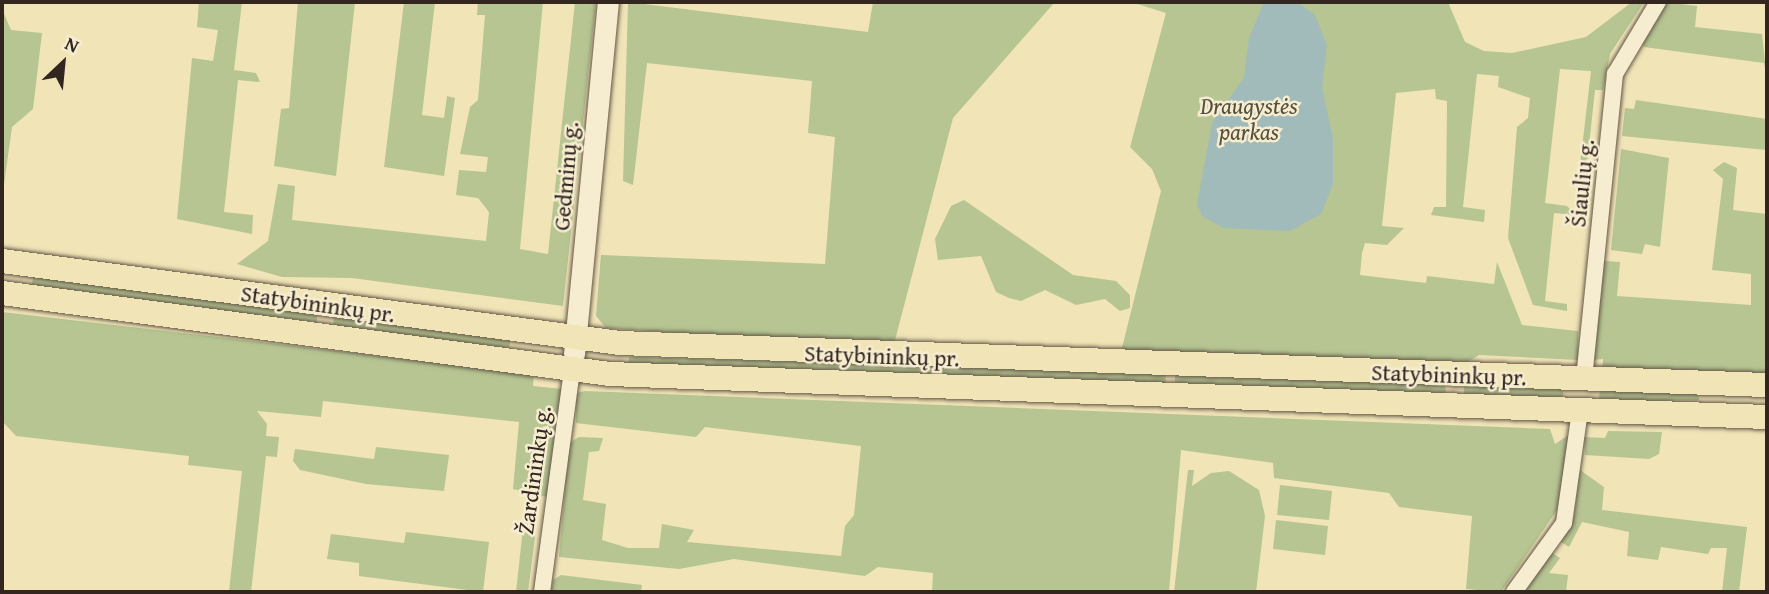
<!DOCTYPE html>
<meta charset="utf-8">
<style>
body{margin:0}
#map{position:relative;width:1769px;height:594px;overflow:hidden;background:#f1e4b7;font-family:"Gentium Book Plus",serif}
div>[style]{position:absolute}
.green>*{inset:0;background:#b6c592}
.water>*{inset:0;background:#a1bbbb}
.roads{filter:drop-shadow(0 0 2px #625646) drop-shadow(0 0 2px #625646)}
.street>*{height:16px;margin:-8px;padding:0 8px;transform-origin:8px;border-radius:8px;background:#f6edd0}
.secondary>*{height:21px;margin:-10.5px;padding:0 10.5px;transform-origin:10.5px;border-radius:10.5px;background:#f6edd0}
.primary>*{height:24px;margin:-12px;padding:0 12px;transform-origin:12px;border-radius:12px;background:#f1e4b7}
span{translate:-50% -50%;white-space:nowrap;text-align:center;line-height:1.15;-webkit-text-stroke:5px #f6edd0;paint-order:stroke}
.park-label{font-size:23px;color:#544e3d;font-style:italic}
.street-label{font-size:23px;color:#332621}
.frame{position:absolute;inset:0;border:4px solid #332621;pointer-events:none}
.north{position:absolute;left:28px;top:28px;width:70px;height:70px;-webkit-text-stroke:5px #f6edd0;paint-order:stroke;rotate:26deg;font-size:19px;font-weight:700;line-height:28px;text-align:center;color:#332621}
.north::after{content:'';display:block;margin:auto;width:24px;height:32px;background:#332621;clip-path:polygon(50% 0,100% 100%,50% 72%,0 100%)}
</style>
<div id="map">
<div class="green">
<i style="clip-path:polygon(199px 2px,242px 2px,234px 70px,256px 73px,260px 82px,238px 80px,224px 212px,253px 215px,252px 234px,177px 219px,192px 58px,213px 61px,218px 30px,197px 27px)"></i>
<i style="clip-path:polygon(298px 2px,355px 2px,336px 176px,274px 166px,281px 109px,289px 108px)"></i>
<i style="clip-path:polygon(404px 2px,435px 2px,422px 115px,444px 118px,447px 96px,455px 98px,444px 176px,384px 167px)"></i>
<i style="clip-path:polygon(478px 2px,543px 2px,520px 249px,548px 254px,575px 2px,596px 2px,563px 306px,352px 278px,282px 277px,237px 264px,268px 241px,278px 184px,295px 186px,292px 220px,486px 241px,489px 212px,478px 198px,456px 195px,459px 170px,486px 172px,488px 157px,460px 154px,470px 107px,478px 100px,485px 15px,477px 15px)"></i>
<i style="clip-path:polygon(628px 2px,868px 32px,873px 2px,1055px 2px,953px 118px,893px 348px,606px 328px,596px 316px,601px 255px,825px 264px,835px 137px,808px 133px,812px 81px,647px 63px,633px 185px,623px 181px)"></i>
<i style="clip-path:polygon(1131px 2px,1448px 2px,1465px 42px,1484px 51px,1512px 53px,1586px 37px,1632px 2px,1644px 2px,1610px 54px,1603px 90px,1595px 90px,1585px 183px,1578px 182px,1591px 71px,1560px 69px,1545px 203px,1567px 206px,1576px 215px,1554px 213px,1545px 301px,1567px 304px,1567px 311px,1533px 305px,1508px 238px,1517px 127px,1528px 118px,1530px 98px,1498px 87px,1499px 76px,1477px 74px,1463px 207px,1485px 210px,1484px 222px,1431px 215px,1434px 207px,1446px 207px,1447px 101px,1436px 99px,1435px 89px,1396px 93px,1382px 226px,1404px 228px,1387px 245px,1365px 243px,1362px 253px,1360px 275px,1426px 283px,1427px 276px,1494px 284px,1497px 262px,1522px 325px,1578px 331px,1578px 360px,1479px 355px,1454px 370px,1120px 356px,1161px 191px,1152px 169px,1130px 147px,1166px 13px)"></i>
<i style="clip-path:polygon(1666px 2px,1697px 6px,1695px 27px,1762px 34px,1767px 80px,1764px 63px,1644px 47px,1640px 41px)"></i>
<i style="clip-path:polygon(2px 9px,11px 30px,42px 33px,33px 109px,12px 127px,3px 192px)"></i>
<i style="clip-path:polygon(1636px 100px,1767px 119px,1767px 150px,1622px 136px,1625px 108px,1634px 109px)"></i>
<i style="clip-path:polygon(1621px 149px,1669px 158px,1660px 247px,1645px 244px,1642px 254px,1611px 250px)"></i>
<i style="clip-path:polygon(1724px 162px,1737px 168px,1733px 210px,1767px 214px,1767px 379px,1602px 374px,1603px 359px,1591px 360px,1604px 261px,1620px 262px,1617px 296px,1751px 305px,1751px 274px,1712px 270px,1723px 179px,1713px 170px)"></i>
<i style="clip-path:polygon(964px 200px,1073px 275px,1116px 281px,1130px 295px,1130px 308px,1120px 311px,1105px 299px,1076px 305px,1045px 290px,1021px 301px,1009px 298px,996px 292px,981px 256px,938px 260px,935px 239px,951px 206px)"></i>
<i style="clip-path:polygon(34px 272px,317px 314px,317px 322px,31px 289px)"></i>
<i style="clip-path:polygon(2px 312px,534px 374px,533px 386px,562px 389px,547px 497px,513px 489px,519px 422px,323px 401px,321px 417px,257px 411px,267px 424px,266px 436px,279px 437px,277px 457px,266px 456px,251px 592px,229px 592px,242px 471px,188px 465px,189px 456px,16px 436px,2px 421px)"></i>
<i style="clip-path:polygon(334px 317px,511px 338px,509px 348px,333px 327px)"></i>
<i style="clip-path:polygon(629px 357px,1166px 372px,1165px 388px,628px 366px)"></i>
<i style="clip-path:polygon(1175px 372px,1445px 384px,1446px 397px,1175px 388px)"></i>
<i style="clip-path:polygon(1464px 385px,1564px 386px,1562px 401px,1464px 395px)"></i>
<i style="clip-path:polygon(1600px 387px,1698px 393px,1699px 400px,1599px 402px)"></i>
<i style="clip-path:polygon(585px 391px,1550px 429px,1555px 444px,1570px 434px,1557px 510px,1501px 592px,1466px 589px,1472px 516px,1399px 507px,1389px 493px,1274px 478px,1273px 463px,1181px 450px,1169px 592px,932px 592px,933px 573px,878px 567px,865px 576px,734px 559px,679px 569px,559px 557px,569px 443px,579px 437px,603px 438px,599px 451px,589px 452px,583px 500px,606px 504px,602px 540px,628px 548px,659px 548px,662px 524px,694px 530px,687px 542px,841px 556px,845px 526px,854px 515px,861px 446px,705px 427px,696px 437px,576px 423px,576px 393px)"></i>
<i style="clip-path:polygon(1608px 431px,1662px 432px,1659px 454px,1649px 459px,1585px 455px,1584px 437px,1605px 438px)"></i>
<i style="clip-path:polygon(376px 447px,449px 455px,444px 491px,366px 484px,300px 470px,293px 461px,295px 449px,374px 459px)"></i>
<i style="clip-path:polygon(1188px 470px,1194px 470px,1192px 486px,1211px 473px,1229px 471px,1259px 490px,1265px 516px,1256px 592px,1174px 592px)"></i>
<i style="clip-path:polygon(1580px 470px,1604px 487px,1602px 510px,1747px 527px,1739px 592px,1722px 592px,1727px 548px,1711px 548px,1708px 554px,1661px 547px,1658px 560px,1627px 556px,1629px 532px,1582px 522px,1569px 547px,1561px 542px,1574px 516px)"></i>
<i style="clip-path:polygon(1280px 485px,1332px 491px,1329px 520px,1277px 515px)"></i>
<i style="clip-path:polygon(525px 510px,537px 513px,535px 537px,528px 592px,516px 592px)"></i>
<i style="clip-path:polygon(1276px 520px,1328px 526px,1325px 555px,1273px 549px)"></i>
<i style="clip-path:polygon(406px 532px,489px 542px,483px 592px,359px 576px,359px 563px,327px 559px,331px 534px,404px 543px)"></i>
<i style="clip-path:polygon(1552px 553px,1560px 558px,1549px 573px,1568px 575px,1566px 592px,1523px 592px)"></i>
<i style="clip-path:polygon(561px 575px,642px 585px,641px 592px,551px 592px,553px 580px)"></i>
</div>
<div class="water">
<i style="clip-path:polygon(1264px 2px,1297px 2px,1315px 15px,1327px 45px,1322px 87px,1333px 139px,1333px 184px,1321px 214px,1290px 231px,1223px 228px,1202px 216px,1197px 204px,1212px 123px,1244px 77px,1249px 38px)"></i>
</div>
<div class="roads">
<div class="street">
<i style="left:1584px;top:379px;width:307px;rotate:-84.2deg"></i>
<i style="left:1615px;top:74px;width:84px;rotate:-59.2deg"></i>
<i style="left:542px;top:592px;width:232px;rotate:-82.3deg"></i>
<i style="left:1514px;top:592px;width:85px;rotate:-54.1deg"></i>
<i style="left:1564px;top:523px;width:114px;rotate:-81.9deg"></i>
</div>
<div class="secondary">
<i style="left:574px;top:354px;width:354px;rotate:-84.5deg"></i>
</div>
<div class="primary">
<i style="left:2px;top:261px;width:623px;rotate:7.56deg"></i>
<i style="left:620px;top:343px;width:1148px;rotate:2.1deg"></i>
<i style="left:2px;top:293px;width:613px;rotate:7.59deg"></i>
<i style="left:610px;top:374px;width:1158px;rotate:2.13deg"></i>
</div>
</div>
<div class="park-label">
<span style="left:1249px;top:119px">Draugystės<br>parkas</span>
</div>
<div class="street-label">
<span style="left:566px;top:176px;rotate:-85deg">Gedminų g.</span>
<span style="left:1582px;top:183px;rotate:-84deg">Šiaulių g.</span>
<span style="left:318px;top:304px;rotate:8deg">Statybininkų pr.</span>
<span style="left:882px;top:356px;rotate:2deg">Statybininkų pr.</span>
<span style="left:1449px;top:375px;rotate:2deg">Statybininkų pr.</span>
<span style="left:534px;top:470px;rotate:-82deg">Žardininkų g.</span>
</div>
<div class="frame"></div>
<div class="north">N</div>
</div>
